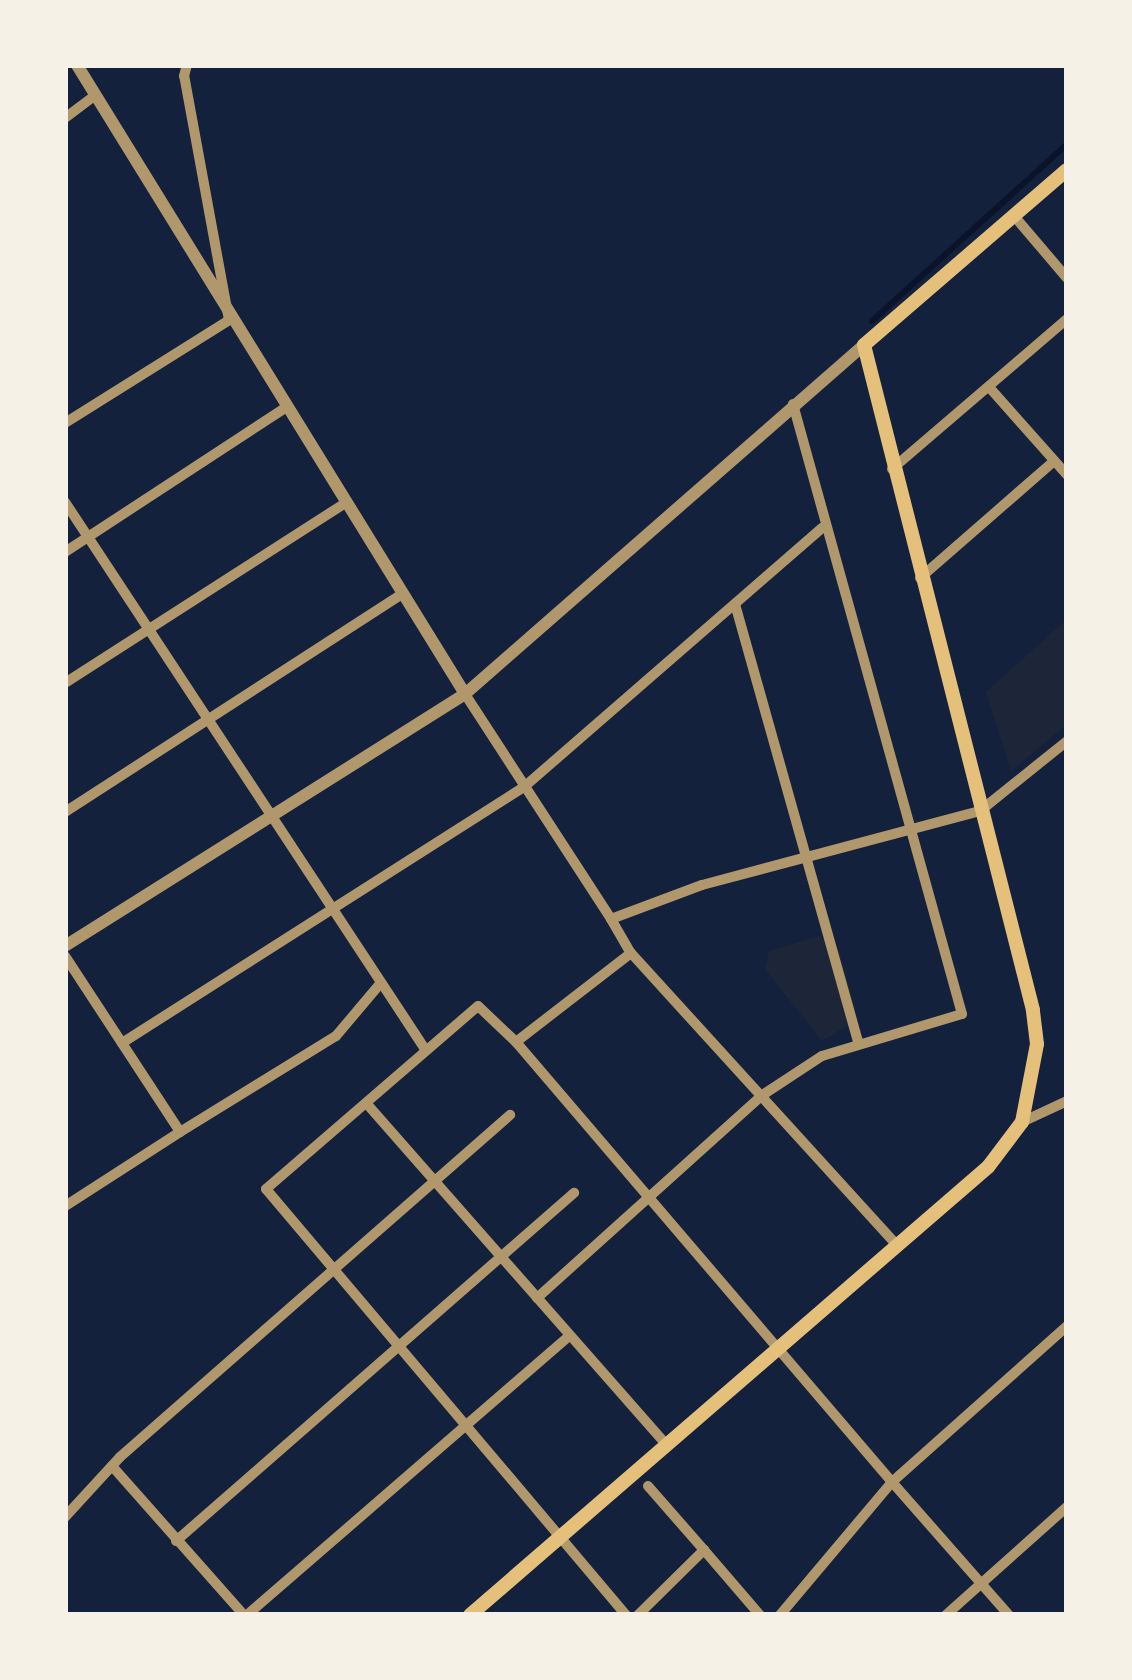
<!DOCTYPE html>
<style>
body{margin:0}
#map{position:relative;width:1132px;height:1680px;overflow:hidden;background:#14213d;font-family:Mulish,sans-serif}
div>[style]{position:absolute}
.green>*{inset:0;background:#1d2539}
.stream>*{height:6px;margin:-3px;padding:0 3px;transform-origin:3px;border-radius:3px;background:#0b132b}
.minor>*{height:10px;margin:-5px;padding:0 5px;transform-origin:5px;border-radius:5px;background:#b1986c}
.tertiary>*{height:12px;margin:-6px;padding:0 6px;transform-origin:6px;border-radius:6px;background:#b1986c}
.secondary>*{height:14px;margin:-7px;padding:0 7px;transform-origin:7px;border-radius:7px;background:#e5c07b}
span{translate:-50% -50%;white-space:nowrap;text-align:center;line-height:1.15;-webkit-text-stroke:10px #f6f1e7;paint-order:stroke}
.frame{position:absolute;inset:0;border:68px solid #f6f1e7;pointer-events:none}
</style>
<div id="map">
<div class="green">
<i style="clip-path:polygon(1067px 619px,1067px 724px,1011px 771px,986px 692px)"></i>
<i style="clip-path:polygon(819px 936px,839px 949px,858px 1019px,822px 1041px,765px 969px,769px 951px)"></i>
</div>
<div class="stream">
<i style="left:872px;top:321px;width:263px;rotate:-42.2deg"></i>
</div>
<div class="minor">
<i style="left:65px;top:118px;width:38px;rotate:-37deg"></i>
<i style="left:1015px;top:217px;width:80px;rotate:49.6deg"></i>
<i style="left:989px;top:387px;width:118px;rotate:48.4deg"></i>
<i style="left:65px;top:423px;width:194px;rotate:-32.1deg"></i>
<i style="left:229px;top:320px;width:248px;rotate:-100.4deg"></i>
<i style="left:184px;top:76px;width:11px;rotate:-75deg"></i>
<i style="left:892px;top:469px;width:230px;rotate:-40.6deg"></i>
<i style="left:65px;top:502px;width:655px;rotate:56.65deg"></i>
<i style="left:65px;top:552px;width:263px;rotate:-33.2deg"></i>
<i style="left:920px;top:578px;width:178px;rotate:-41.1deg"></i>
<i style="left:735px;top:604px;width:457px;rotate:74.3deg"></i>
<i style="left:65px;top:683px;width:333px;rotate:-32.7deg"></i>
<i style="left:465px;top:694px;width:268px;rotate:57deg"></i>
<i style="left:611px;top:919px;width:97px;rotate:-20.5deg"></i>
<i style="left:702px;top:885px;width:288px;rotate:-14.9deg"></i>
<i style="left:980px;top:811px;width:112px;rotate:-38.8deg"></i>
<i style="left:65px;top:812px;width:401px;rotate:-32.9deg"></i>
<i style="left:611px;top:919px;width:39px;rotate:60deg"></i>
<i style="left:631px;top:953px;width:394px;rotate:47.7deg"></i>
<i style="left:631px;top:953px;width:145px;rotate:142.3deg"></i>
<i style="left:516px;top:1042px;width:579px;rotate:49.48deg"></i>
<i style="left:892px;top:1482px;width:234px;rotate:-41.7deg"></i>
<i style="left:65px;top:956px;width:210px;rotate:56.8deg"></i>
<i style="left:180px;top:1132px;width:137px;rotate:147.2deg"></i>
<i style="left:516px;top:1042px;width:52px;rotate:-136.5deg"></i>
<i style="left:478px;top:1006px;width:280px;rotate:139.2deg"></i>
<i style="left:266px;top:1189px;width:558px;rotate:49.8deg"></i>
<i style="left:122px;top:1043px;width:477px;rotate:-32.5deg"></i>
<i style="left:524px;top:787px;width:395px;rotate:-41deg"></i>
<i style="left:367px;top:1104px;width:454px;rotate:48.7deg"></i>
<i style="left:1022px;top:1122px;width:50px;rotate:-25deg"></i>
<i style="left:180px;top:1132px;width:183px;rotate:-31.6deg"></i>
<i style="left:336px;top:1036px;width:68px;rotate:-49.8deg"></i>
<i style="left:537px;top:1298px;width:302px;rotate:-42deg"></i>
<i style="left:761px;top:1096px;width:73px;rotate:-33.3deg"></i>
<i style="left:822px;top:1056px;width:146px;rotate:-16.7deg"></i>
<i style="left:962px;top:1014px;width:633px;rotate:-105.49deg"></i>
<i style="left:112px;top:1466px;width:199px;rotate:48.5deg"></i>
<i style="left:648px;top:1486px;width:85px;rotate:48.8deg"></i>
<i style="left:65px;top:1517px;width:81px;rotate:-47.5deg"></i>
<i style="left:120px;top:1457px;width:519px;rotate:-41.25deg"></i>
<i style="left:176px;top:1541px;width:529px;rotate:-41.17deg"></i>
<i style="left:247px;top:1615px;width:427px;rotate:-40.9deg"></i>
<i style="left:638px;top:1615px;width:93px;rotate:-44.6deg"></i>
<i style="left:704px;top:1550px;width:86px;rotate:49.3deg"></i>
<i style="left:780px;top:1615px;width:174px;rotate:-49.9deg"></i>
<i style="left:892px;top:1482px;width:177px;rotate:48.7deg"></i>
<i style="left:946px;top:1615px;width:162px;rotate:-41.8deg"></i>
</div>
<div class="tertiary">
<i style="left:77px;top:65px;width:739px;rotate:58.33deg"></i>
<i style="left:65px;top:946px;width:473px;rotate:-32.2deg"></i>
<i style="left:465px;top:694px;width:530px;rotate:-41.18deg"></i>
</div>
<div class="secondary">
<i style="left:470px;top:1615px;width:685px;rotate:-40.86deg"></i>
<i style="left:988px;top:1167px;width:56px;rotate:-52.9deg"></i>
<i style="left:1022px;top:1122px;width:79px;rotate:-79.1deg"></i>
<i style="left:1037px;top:1044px;width:34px;rotate:-97deg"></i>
<i style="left:1033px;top:1010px;width:686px;rotate:-104.26deg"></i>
<i style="left:864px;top:345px;width:268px;rotate:-40.8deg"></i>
</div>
<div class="frame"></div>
</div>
